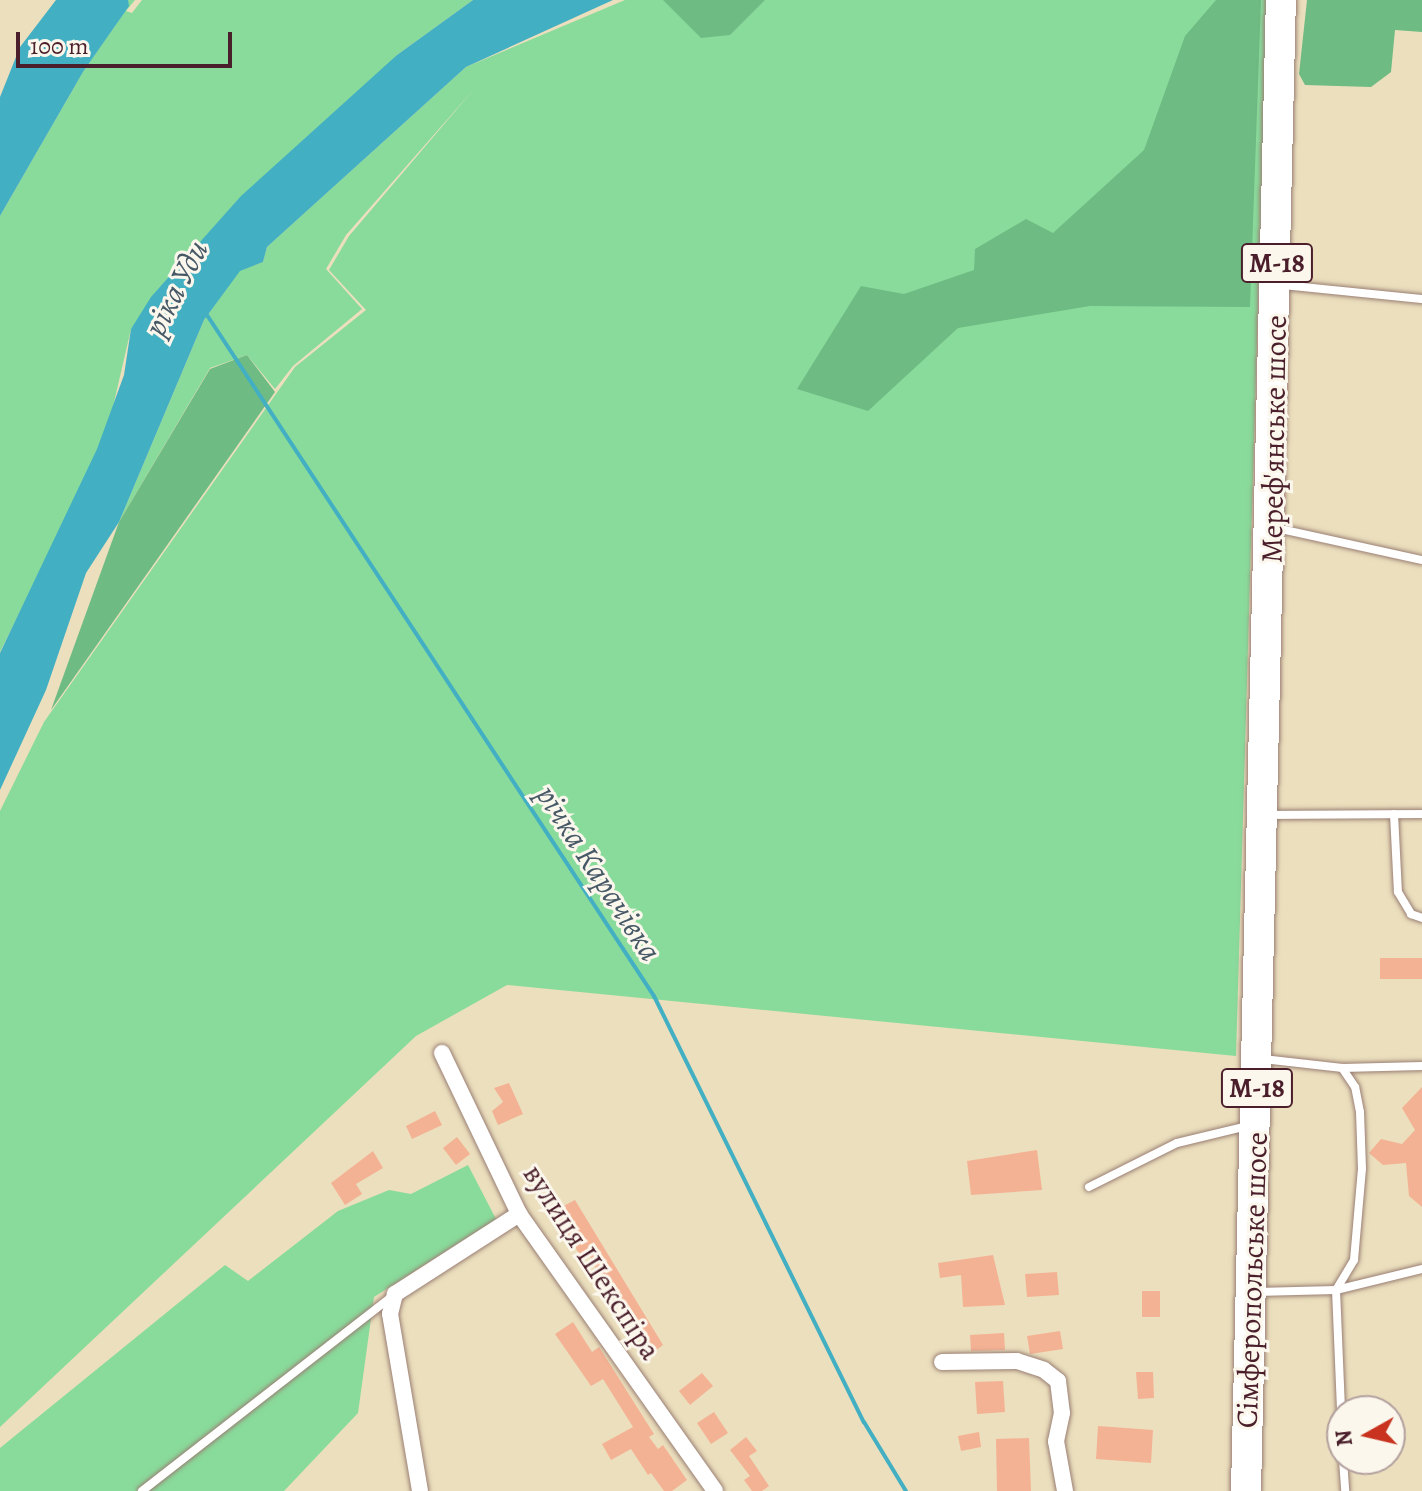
<!DOCTYPE html>
<meta charset="utf-8">
<style>
body{margin:0}
#map{position:relative;width:1422px;height:1491px;overflow:hidden;background:#ebdfbd;font-family:Alegreya,serif}
div>[style]{position:absolute}
.green>*{inset:0;background:#89db9b}
.forest>*{inset:0;background:#6ebb83}
.water>*{inset:0;background:#43afc2}
.stream>*{height:4px;margin:-2px;padding:0 2px;transform-origin:2px;border-radius:2px;background:#43afc2}
.building>*{inset:0;background:#f4b294}
.roads{filter:drop-shadow(0 0 2px #9a7f74) drop-shadow(0 0 2px #9a7f74)}
.lane>*{height:8px;margin:-4px;padding:0 4px;transform-origin:4px;border-radius:4px;background:#fff}
.street>*{height:16px;margin:-8px;padding:0 8px;transform-origin:8px;border-radius:8px;background:#fff}
.highway>*{height:30px;margin:-15px;padding:0 15px;transform-origin:15px;border-radius:15px;background:#fff}
span{translate:-50% -50%;white-space:nowrap;text-align:center;line-height:1.15;-webkit-text-stroke:6px #fbf7ec;paint-order:stroke}
.shield-label span{padding:2px 6px;background:#fbf7ec;border:2px solid;border-radius:6px;-webkit-text-stroke-width:0}
.shield-label{font-size:28px;color:#4a1f2b;font-weight:700}
.street-label{font-size:30px;color:#4a1f2b}
.water-label{font-size:32px;color:#475967;font-style:italic}
.north{position:absolute;left:1326px;top:1395px;width:80px;height:80px;box-sizing:border-box;background:#fbf7ec;border:2px solid #b4a19f;border-radius:50%;rotate:262deg;font-size:22px;font-weight:700;line-height:32px;text-align:center;color:#4a1f2b}
.north::after{content:'';display:block;margin:auto;width:28px;height:36px;background:#c8321e;clip-path:polygon(50% 0,100% 100%,50% 72%,0 100%)}
.scale{position:absolute;left:16px;top:32px;width:216px;height:36px;box-sizing:border-box;border:4px solid #4a1f2b;border-top:0;padding-left:10px;font-size:24px;line-height:28px;white-space:nowrap;color:#4a1f2b;-webkit-text-stroke:6px #fbf7ec;paint-order:stroke}
</style>
<div id="map">
<div class="green">
<i style="clip-path:polygon(125px 0,135px 0,126px 11px,132px 13px,142px 0,473px 0,397px 55px,131px 329px,105px 441px,0 652px,0 216px,83px 72px,125px 11px)"></i>
<i style="clip-path:polygon(625px 0,1267px 0,1236px 1056px,507px 985px,416px 1036px,0 1427px,0 811px,44px 722px,295px 367px,366px 310px,329px 270px,349px 236px,474px 89px,346px 235px,326px 269px,362px 309px,293px 366px,275px 389px,247px 355px,210px 368px,119px 522px,204px 320px,240px 270px,263px 262px,267px 247px,466px 67px)"></i>
<i style="clip-path:polygon(468px 1165px,496px 1219px,374px 1297px,358px 1413px,284px 1491px,0 1491px,0 1448px,225px 1265px,248px 1281px,338px 1211px,389px 1190px,411px 1194px)"></i>
</div>
<div class="forest">
<i style="clip-path:polygon(663px 0,765px 0,730px 35px,701px 38px)"></i>
<i style="clip-path:polygon(1216px 0,1261px 0,1250px 307px,1090px 306px,958px 328px,868px 411px,797px 389px,861px 286px,904px 294px,974px 270px,975px 249px,1026px 219px,1053px 233px,1144px 150px,1185px 36px)"></i>
<i style="clip-path:polygon(1307px 0,1422px 0,1422px 32px,1395px 30px,1391px 72px,1371px 87px,1305px 85px,1299px 74px)"></i>
<i style="clip-path:polygon(247px 355px,275px 392px,51px 710px,119px 522px,210px 369px)"></i>
</div>
<div class="water">
<i style="clip-path:polygon(56px 0,128px 0,129px 6px,83px 72px,0 216px,0 97px,20px 47px)"></i>
<i style="clip-path:polygon(473px 0,613px 0,466px 67px,267px 247px,263px 262px,240px 271px,204px 320px,119px 522px,86px 573px,46px 690px,0 790px,0 653px,97px 449px,124px 375px,131px 329px,151px 297px,241px 196px,397px 55px)"></i>
</div>
<div class="stream">
<i style="left:205px;top:312px;width:818px;rotate:56.72deg"></i>
<i style="left:654px;top:996px;width:475px;rotate:63.8deg"></i>
<i style="left:864px;top:1422px;width:81px;rotate:58.7deg"></i>
</div>
<div class="building">
<i style="clip-path:polygon(1380px 958px,1422px 958px,1422px 979px,1380px 979px)"></i>
<i style="clip-path:polygon(509px 1083px,523px 1114px,498px 1125px,492px 1111px,503px 1102px,494px 1088px)"></i>
<i style="clip-path:polygon(1422px 1087px,1422px 1207px,1409px 1196px,1406px 1163px,1383px 1165px,1369px 1153px,1381px 1139px,1402px 1144px,1415px 1130px,1402px 1108px)"></i>
<i style="clip-path:polygon(435px 1111px,442px 1125px,412px 1139px,406px 1126px)"></i>
<i style="clip-path:polygon(457px 1137px,470px 1154px,456px 1165px,443px 1148px)"></i>
<i style="clip-path:polygon(1037px 1150px,1042px 1190px,971px 1195px,967px 1161px)"></i>
<i style="clip-path:polygon(373px 1151px,383px 1168px,356px 1184px,362px 1194px,345px 1205px,331px 1183px)"></i>
<i style="clip-path:polygon(575px 1200px,663px 1345px,651px 1354px,617px 1303px,613px 1306px,589px 1254px,582px 1258px,552px 1212px)"></i>
<i style="clip-path:polygon(993px 1255px,1005px 1305px,963px 1307px,961px 1275px,940px 1278px,938px 1263px)"></i>
<i style="clip-path:polygon(1057px 1272px,1059px 1295px,1027px 1297px,1025px 1274px)"></i>
<i style="clip-path:polygon(1142px 1291px,1160px 1291px,1160px 1317px,1142px 1317px)"></i>
<i style="clip-path:polygon(573px 1322px,592px 1352px,599px 1347px,654px 1434px,649px 1437px,658px 1449px,663px 1445px,687px 1480px,672px 1491px,664px 1491px,651px 1473px,648px 1475px,631px 1449px,611px 1460px,602px 1444px,633px 1427px,603px 1379px,591px 1386px,555px 1334px)"></i>
<i style="clip-path:polygon(1060px 1331px,1063px 1349px,1030px 1354px,1027px 1336px)"></i>
<i style="clip-path:polygon(1004px 1333px,1005px 1350px,971px 1351px,970px 1335px)"></i>
<i style="clip-path:polygon(1136px 1372px,1153px 1372px,1154px 1398px,1138px 1399px)"></i>
<i style="clip-path:polygon(702px 1373px,713px 1386px,690px 1405px,679px 1391px)"></i>
<i style="clip-path:polygon(1003px 1381px,1005px 1412px,977px 1414px,975px 1382px)"></i>
<i style="clip-path:polygon(714px 1412px,728px 1433px,711px 1444px,697px 1423px)"></i>
<i style="clip-path:polygon(1098px 1426px,1153px 1430px,1151px 1463px,1096px 1459px)"></i>
<i style="clip-path:polygon(979px 1432px,981px 1447px,961px 1451px,958px 1436px)"></i>
<i style="clip-path:polygon(746px 1437px,757px 1451px,749px 1456px,769px 1486px,762px 1491px,752px 1491px,744px 1480px,750px 1476px,730px 1450px)"></i>
<i style="clip-path:polygon(1029px 1438px,1031px 1491px,997px 1491px,996px 1439px)"></i>
</div>
<div class="roads">
<div class="lane">
<i style="left:1282px;top:285px;width:141px;rotate:5.7deg"></i>
<i style="left:1276px;top:528px;width:149px;rotate:12.4deg"></i>
<i style="left:1394px;top:814px;width:78px;rotate:87.1deg"></i>
<i style="left:1398px;top:892px;width:26px;rotate:59deg"></i>
<i style="left:1411px;top:914px;width:12px;rotate:20deg"></i>
<i style="left:1266px;top:815px;width:156px;rotate:-0.4deg"></i>
<i style="left:1263px;top:1059px;width:80px;rotate:6.5deg"></i>
<i style="left:1342px;top:1068px;width:80px;rotate:-1.4deg"></i>
<i style="left:1089px;top:1187px;width:98px;rotate:-26.6deg"></i>
<i style="left:1177px;top:1143px;width:73px;rotate:-13.5deg"></i>
<i style="left:1256px;top:1292px;width:80px;rotate:-1.4deg"></i>
<i style="left:1336px;top:1290px;width:89px;rotate:-13.7deg"></i>
<i style="left:1342px;top:1433px;width:143px;rotate:-92.4deg"></i>
<i style="left:1336px;top:1290px;width:35px;rotate:-59deg"></i>
<i style="left:1354px;top:1260px;width:91px;rotate:-85deg"></i>
<i style="left:1362px;top:1169px;width:57px;rotate:-92deg"></i>
<i style="left:1360px;top:1112px;width:25px;rotate:-101deg"></i>
<i style="left:1355px;top:1087px;width:23px;rotate:-124deg"></i>
<i style="left:1343px;top:1459px;width:32px;rotate:86deg"></i>
<i style="left:142px;top:1491px;width:316px;rotate:-37.9deg"></i>
</div>
<div class="street">
<i style="left:442px;top:1053px;width:178px;rotate:64.4deg"></i>
<i style="left:519px;top:1214px;width:339px;rotate:54.7deg"></i>
<i style="left:942px;top:1362px;width:75px;rotate:-0.8deg"></i>
<i style="left:1017px;top:1361px;width:28px;rotate:18deg"></i>
<i style="left:1044px;top:1370px;width:18px;rotate:38deg"></i>
<i style="left:1058px;top:1381px;width:32px;rotate:83deg"></i>
<i style="left:1062px;top:1413px;width:29px;rotate:102deg"></i>
<i style="left:1056px;top:1441px;width:51px;rotate:79.8deg"></i>
<i style="left:420px;top:1491px;width:180px;rotate:-99.6deg"></i>
<i style="left:390px;top:1314px;width:21px;rotate:-76deg"></i>
<i style="left:395px;top:1294px;width:148px;rotate:-32.8deg"></i>
</div>
<div class="highway">
<i style="left:1246px;top:1491px;width:1491px;rotate:-88.66deg"></i>
</div>
</div>
<div class="shield-label">
<span style="left:1277px;top:263px">М-18</span>
<span style="left:1257px;top:1088px">М-18</span>
</div>
<div class="street-label">
<span style="left:1274px;top:439px;rotate:-89deg">Мереф'янське шосе</span>
<span style="left:592px;top:1262px;rotate:57deg">вулиця Шекспіра</span>
<span style="left:1252px;top:1280px;rotate:-88deg">Сімферопольське шосе</span>
</div>
<div class="water-label">
<span style="left:176px;top:288px;rotate:-63deg">ріка Уди</span>
<span style="left:599px;top:873px;rotate:57deg">річка Карачівка</span>
</div>
<div class="north">N</div>
<div class="scale">100 m</div>
</div>
